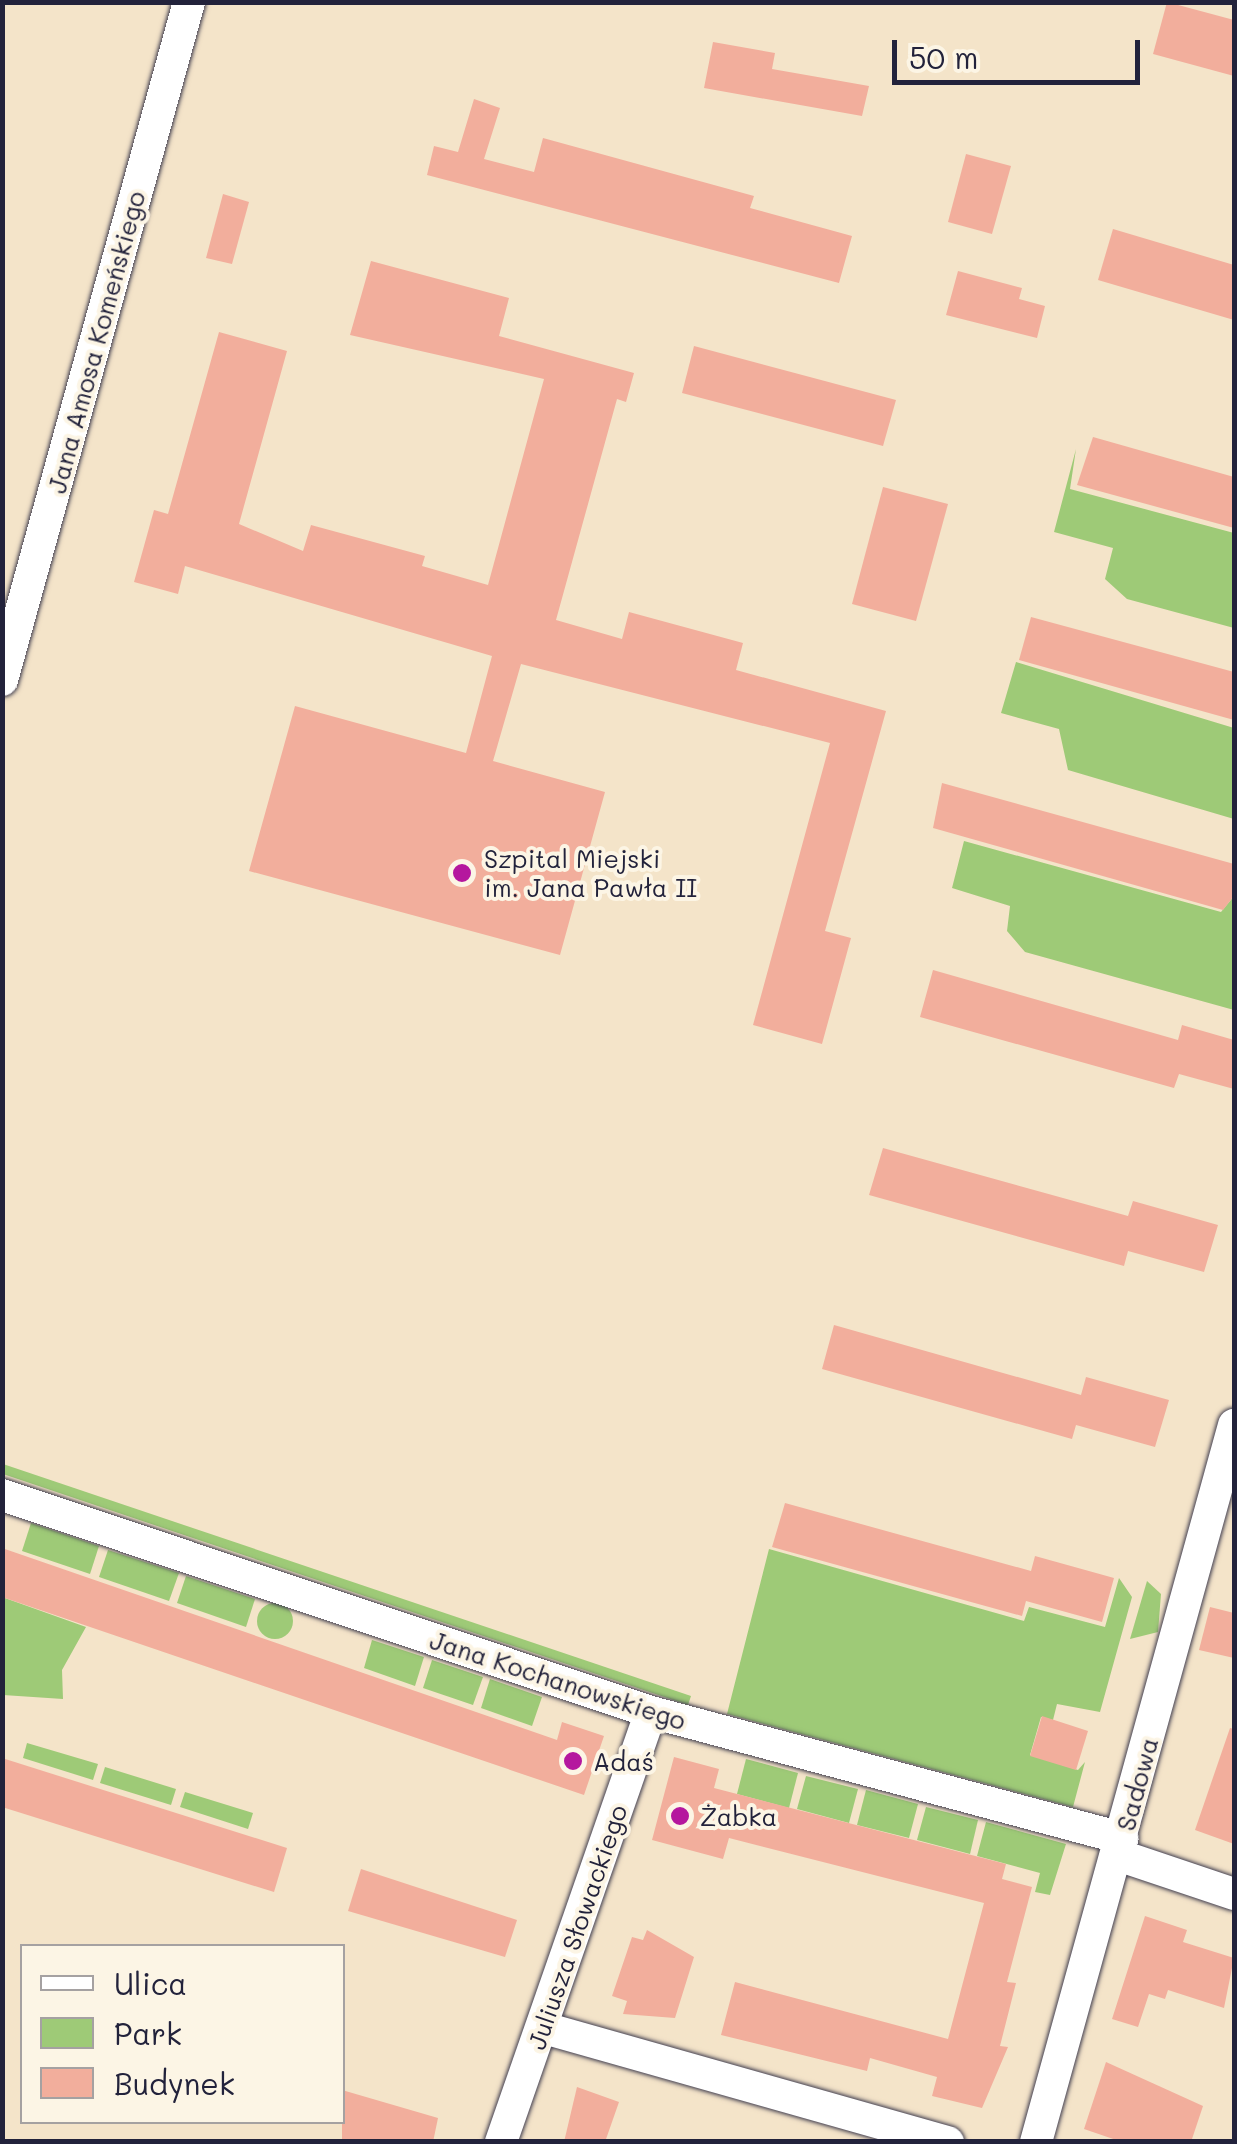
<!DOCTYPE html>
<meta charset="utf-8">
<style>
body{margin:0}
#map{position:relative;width:1237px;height:2144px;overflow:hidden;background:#f4e4c9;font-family:Mali,sans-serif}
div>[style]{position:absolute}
.green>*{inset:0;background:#9eca77}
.round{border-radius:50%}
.building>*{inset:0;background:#f2ae9c}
.roads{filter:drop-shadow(0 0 2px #423f50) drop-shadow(0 0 2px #423f50)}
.street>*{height:32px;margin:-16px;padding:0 16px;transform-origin:16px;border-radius:16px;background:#fff}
.dots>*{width:28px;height:28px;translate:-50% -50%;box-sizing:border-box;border:5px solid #fcf5e5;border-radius:50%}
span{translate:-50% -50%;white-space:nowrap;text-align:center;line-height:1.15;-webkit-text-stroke:8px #fcf5e5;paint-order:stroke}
.street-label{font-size:25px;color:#22223b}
.poi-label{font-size:25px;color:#22223b}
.left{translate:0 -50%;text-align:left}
.frame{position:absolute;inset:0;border:5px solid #22223b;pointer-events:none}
.legend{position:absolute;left:20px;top:1944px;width:325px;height:180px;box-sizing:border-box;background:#fcf5e5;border:2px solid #a5a1a1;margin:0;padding:12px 18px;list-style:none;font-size:30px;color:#22223b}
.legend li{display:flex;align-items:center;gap:20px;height:50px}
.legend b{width:50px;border:2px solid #a5a1a1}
.scale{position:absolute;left:892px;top:40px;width:248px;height:45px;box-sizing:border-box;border:5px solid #22223b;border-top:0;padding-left:12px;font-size:30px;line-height:35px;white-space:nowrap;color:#22223b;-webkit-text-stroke:8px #fcf5e5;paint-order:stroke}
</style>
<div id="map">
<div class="green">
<i style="clip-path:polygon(1076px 449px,1070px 489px,1234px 533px,1234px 628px,1127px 599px,1105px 579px,1113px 548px,1054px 532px)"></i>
<i style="clip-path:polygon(1016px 662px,1234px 728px,1234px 819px,1068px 770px,1059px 729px,1001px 713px)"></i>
<i style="clip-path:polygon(964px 841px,1221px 912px,1234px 896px,1234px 1010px,1025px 952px,1007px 931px,1010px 906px,952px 888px)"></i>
<i style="clip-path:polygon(3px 1464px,691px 1696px,688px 1705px,3px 1474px)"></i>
<i style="clip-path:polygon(31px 1523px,99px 1546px,90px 1574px,22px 1551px)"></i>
<i style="clip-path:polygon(769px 1549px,1024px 1621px,1029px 1607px,1105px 1627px,1119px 1578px,1132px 1597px,1100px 1712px,1057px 1704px,1053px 1720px,1041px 1717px,1030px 1755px,1078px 1770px,1085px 1762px,1073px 1807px,727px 1714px)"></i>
<i style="clip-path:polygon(108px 1550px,179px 1573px,169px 1601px,99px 1577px)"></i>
<i style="clip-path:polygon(186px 1576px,255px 1599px,246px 1627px,177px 1603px)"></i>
<i style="clip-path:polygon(1147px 1581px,1161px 1594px,1158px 1632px,1130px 1639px)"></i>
<i style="clip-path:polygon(2px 1597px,86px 1627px,62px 1670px,63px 1699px,3px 1695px)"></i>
<i class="round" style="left:257px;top:1603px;width:36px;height:36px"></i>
<i style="clip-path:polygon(372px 1640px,424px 1657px,415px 1686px,364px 1668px)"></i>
<i style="clip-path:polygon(432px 1660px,483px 1677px,473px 1705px,423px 1688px)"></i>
<i style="clip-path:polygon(490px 1679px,542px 1697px,532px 1726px,481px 1708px)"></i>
<i style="clip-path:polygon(27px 1743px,98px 1764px,93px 1780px,23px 1758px)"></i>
<i style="clip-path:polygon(746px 1759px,798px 1773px,789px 1808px,737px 1794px)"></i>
<i style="clip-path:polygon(105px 1767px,176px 1789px,171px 1805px,100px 1783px)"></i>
<i style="clip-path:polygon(806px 1776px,858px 1789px,849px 1823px,797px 1809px)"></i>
<i style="clip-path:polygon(866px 1790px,918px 1804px,909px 1838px,857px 1825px)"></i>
<i style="clip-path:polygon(185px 1792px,253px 1813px,248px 1829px,180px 1807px)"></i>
<i style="clip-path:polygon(926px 1807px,978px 1820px,970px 1854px,917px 1840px)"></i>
<i style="clip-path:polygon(986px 1822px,1066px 1844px,1050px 1895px,1035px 1892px,1040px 1873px,977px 1856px)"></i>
</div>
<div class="building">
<i style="clip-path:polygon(1167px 2px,1234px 20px,1234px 76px,1153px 54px)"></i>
<i style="clip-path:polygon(713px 42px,775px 53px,772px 69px,869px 86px,862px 116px,704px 88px)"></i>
<i style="clip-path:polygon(474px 99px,500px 108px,484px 159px,534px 172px,543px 138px,754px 196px,750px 208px,852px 236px,839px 283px,427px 175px,434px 146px,458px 152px)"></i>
<i style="clip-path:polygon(966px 154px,1011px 166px,992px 234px,948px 222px)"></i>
<i style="clip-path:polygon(223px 194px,249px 202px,232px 264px,206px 258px)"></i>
<i style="clip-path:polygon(1113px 229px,1234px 265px,1234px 320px,1098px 280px)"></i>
<i style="clip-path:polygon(371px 261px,509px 298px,499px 336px,634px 373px,626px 402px,617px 399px,556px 620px,622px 639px,629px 612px,743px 643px,736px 670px,886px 711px,825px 931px,851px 938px,822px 1044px,753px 1025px,830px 743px,521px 664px,493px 761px,605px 792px,560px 955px,249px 871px,295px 706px,466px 753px,492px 656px,185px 566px,178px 594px,134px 582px,154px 510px,168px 514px,219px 332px,287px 351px,239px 524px,303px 551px,311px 525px,425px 556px,422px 566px,488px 585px,544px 379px,350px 335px)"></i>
<i style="clip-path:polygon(958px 271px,1022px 288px,1019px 299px,1045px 306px,1037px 338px,946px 315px)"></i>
<i style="clip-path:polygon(694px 346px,896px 400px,883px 446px,682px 393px)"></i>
<i style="clip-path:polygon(1093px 437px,1234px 477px,1234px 528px,1077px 485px)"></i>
<i style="clip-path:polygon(883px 487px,948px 504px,916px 621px,852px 604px)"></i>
<i style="clip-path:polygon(1031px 617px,1234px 672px,1234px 720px,1019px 660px)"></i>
<i style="clip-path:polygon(942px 783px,1234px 864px,1234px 896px,1223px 910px,933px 828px)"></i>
<i style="clip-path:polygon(933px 970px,1178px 1040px,1182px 1025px,1234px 1040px,1234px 1089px,1179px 1074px,1174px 1088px,920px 1017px)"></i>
<i style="clip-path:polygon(883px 1148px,1128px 1216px,1133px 1201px,1218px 1225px,1204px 1272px,1128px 1251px,1124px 1266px,869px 1195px)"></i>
<i style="clip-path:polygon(834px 1325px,1081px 1395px,1086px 1377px,1169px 1400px,1155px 1447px,1076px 1425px,1072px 1439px,822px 1369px)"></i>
<i style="clip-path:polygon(785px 1503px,1031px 1571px,1035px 1556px,1114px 1578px,1102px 1622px,1026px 1601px,1022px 1616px,772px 1547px)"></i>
<i style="clip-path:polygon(2px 1548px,557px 1740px,562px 1722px,604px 1736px,584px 1795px,2px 1597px)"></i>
<i style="clip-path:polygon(1210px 1607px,1234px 1613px,1234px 1658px,1199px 1650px)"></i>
<i style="clip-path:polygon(1042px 1716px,1088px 1731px,1076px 1770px,1030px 1756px)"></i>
<i style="clip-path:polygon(1230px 1728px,1234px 1729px,1234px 1844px,1195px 1830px)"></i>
<i style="clip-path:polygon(674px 1757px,719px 1769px,714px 1788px,1006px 1864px,1002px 1879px,1032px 1887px,1007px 1982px,1016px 1983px,1000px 2046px,1008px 2047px,982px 2108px,932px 2096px,937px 2077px,870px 2058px,867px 2071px,721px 2035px,735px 1982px,948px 2039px,984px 1903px,729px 1838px,723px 1859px,652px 1840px)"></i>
<i style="clip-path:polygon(2px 1758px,287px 1848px,274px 1892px,2px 1807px)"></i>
<i style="clip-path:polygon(361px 1869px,517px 1920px,505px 1957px,348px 1911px)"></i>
<i style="clip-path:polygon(1145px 1916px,1187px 1930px,1183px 1942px,1234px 1958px,1224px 2008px,1168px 1990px,1165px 1999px,1149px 1994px,1138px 2027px,1112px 2019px)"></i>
<i style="clip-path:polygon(647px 1930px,694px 1957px,675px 2018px,623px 2014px,627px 2001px,612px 1996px,632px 1937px,643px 1940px)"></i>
<i style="clip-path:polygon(1106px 2062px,1203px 2106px,1191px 2142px,1122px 2142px,1084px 2129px)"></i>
<i style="clip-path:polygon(577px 2087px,619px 2102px,605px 2142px,564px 2142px)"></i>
<i style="clip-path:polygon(342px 2090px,438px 2118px,433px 2142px,342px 2142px)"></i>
</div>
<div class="roads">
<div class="street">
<i style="left:2px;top:680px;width:703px;rotate:-74.58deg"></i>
<i style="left:2px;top:1495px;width:684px;rotate:18.49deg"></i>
<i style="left:651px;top:1712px;width:488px;rotate:15deg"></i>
<i style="left:1118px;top:1855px;width:122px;rotate:18.6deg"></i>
<i style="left:544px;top:2028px;width:420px;rotate:15.8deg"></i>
<i style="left:501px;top:2142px;width:455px;rotate:-70.8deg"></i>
<i style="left:1036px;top:2142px;width:744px;rotate:-74.56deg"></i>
</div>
</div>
<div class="dots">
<i style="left:462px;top:873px;background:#b5179e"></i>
<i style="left:573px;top:1761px;background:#b5179e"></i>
<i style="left:680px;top:1816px;background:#b5179e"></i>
</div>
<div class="street-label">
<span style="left:96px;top:342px;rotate:-75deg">Jana Amosa Komeńskiego</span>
<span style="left:558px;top:1680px;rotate:18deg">Jana Kochanowskiego</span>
<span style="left:1137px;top:1784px;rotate:-75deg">Sadowa</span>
<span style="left:577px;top:1927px;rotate:-71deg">Juliusza Słowackiego</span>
</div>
<div class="poi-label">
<span class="left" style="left:484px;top:873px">Szpital Miejski<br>im. Jana Pawła II</span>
<span class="left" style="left:593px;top:1761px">Adaś</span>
<span class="left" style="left:700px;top:1816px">Żabka</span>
</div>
<div class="frame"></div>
<ul class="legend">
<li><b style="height:12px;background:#fff"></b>Ulica</li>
<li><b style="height:28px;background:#9eca77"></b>Park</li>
<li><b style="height:28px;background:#f2ae9c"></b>Budynek</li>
</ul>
<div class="scale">50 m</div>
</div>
